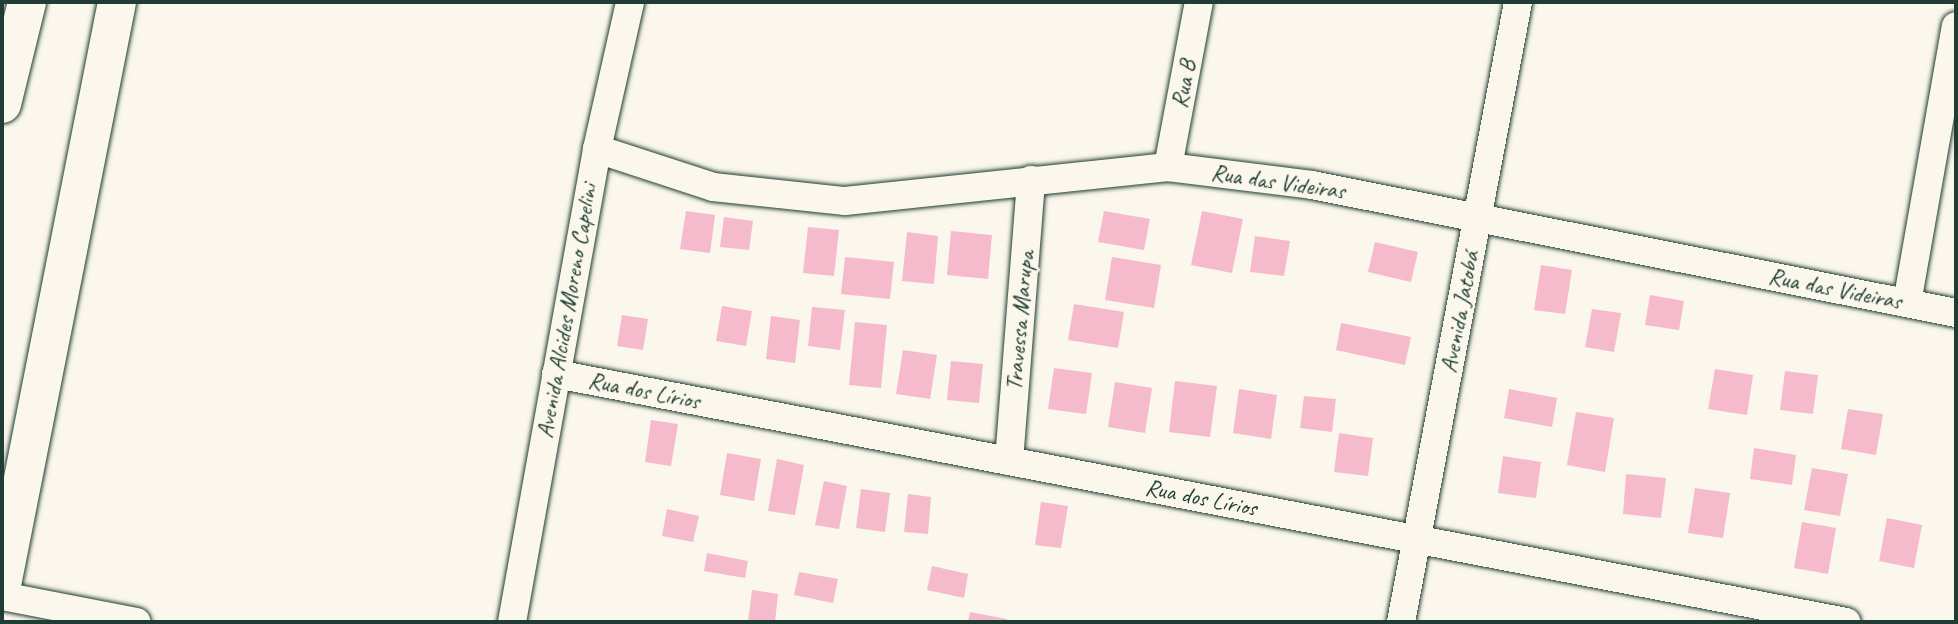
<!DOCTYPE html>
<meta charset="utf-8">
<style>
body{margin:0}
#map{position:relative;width:1958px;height:624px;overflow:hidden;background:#fbf7ec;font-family:Caveat,sans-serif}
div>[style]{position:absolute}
.building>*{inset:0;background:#f5bbcc}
.roads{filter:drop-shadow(0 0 2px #1f3d34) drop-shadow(0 0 2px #1f3d34)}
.street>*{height:28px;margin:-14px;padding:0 14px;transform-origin:14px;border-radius:14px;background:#fbf7ec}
.secondary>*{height:38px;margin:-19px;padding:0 19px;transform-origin:19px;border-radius:19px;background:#fbf7ec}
.highway>*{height:38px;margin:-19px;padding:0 19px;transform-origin:19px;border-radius:19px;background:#fbf7ec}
span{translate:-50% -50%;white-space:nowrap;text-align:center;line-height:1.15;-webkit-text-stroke:5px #fbf7ec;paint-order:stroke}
.street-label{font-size:24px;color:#1f3d34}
.frame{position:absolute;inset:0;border:4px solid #1f3d34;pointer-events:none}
</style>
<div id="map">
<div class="building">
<i style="clip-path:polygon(686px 211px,715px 215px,710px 253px,680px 249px)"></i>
<i style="clip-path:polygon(1104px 211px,1150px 219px,1144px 250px,1098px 242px)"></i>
<i style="clip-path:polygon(1202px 211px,1243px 219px,1232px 273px,1191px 265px)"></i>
<i style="clip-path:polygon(724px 217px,753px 221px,749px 250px,720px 247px)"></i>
<i style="clip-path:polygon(808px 227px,839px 230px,834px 276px,803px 273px)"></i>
<i style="clip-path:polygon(951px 231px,992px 235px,988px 279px,947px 275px)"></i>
<i style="clip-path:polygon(907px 232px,938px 236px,934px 284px,902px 281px)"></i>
<i style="clip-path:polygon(1255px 236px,1290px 241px,1284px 276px,1250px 272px)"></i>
<i style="clip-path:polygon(1375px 242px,1418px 252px,1411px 282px,1368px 272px)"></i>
<i style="clip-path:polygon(845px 257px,894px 262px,890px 299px,841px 294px)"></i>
<i style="clip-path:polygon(1112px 257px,1161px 265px,1154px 308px,1105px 300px)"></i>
<i style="clip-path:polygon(1541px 265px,1572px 270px,1565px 314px,1534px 310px)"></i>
<i style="clip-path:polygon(1650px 295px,1684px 301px,1679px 330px,1645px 325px)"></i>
<i style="clip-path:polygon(1074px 304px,1124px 312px,1118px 348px,1068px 340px)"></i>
<i style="clip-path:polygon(722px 306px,752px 311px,746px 346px,716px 341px)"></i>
<i style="clip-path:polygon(812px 307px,845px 310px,840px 350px,808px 346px)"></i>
<i style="clip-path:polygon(1592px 309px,1621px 313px,1614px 352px,1585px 347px)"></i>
<i style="clip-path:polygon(622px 315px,648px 319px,643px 350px,617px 346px)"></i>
<i style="clip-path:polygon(771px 316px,800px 320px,795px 363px,766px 359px)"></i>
<i style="clip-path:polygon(855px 322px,887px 325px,881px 388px,849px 385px)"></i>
<i style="clip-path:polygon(1341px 323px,1411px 337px,1405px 365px,1336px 350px)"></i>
<i style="clip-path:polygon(903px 350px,937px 355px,930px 399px,896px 394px)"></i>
<i style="clip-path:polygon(951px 361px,983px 364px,979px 403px,947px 400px)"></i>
<i style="clip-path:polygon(1054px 368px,1092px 373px,1086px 414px,1048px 409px)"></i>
<i style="clip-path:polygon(1715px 369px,1753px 375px,1747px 415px,1708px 409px)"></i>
<i style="clip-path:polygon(1785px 371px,1818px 375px,1813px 414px,1780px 410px)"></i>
<i style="clip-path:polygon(1175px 381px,1217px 386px,1210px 437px,1169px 432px)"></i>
<i style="clip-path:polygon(1115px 382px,1152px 388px,1145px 433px,1108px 427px)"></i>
<i style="clip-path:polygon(1239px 389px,1277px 395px,1271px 439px,1233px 433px)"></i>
<i style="clip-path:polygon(1509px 389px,1557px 398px,1552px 427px,1504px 418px)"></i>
<i style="clip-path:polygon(1304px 396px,1336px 399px,1332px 432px,1300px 428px)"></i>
<i style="clip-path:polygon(1848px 409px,1883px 414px,1876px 455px,1841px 449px)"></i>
<i style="clip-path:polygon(1576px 412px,1614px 418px,1605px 472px,1567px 465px)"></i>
<i style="clip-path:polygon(651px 420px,678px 424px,671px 466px,645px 462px)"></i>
<i style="clip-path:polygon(1339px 433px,1373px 438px,1368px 476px,1334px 472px)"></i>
<i style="clip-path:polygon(1754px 448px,1796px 455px,1792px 485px,1750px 479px)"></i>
<i style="clip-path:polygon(727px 453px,761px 459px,754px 501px,720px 495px)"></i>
<i style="clip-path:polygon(1503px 456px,1541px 462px,1536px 498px,1498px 493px)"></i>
<i style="clip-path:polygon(777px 459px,804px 465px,795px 515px,768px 511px)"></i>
<i style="clip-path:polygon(1812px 468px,1848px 474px,1840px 516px,1804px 510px)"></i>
<i style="clip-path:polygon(1626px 474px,1666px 478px,1661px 518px,1623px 514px)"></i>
<i style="clip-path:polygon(824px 481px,847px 486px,839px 529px,815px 525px)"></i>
<i style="clip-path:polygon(1695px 488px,1730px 493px,1723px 538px,1688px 533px)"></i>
<i style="clip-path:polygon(861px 489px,890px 493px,885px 532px,856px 528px)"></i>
<i style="clip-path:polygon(908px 494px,931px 497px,928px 534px,904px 532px)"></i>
<i style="clip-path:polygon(1041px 502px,1068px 506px,1061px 548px,1035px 545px)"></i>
<i style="clip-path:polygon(667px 509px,699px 516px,693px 542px,662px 536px)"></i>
<i style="clip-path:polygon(1887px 518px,1922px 525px,1914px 568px,1879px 561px)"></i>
<i style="clip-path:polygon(1802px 522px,1836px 528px,1828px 574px,1794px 568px)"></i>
<i style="clip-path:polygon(707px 553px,748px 561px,745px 578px,704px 571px)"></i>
<i style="clip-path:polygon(932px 566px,968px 574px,964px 598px,927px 590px)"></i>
<i style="clip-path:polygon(799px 572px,838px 579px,833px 603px,794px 595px)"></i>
<i style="clip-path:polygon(752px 590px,778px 594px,775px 622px,748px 622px)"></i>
<i style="clip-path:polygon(970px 612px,1007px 619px,1006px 622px,968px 622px)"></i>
</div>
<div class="roads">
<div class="street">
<i style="left:597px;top:149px;width:122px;rotate:18.1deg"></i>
<i style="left:713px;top:187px;width:133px;rotate:6.1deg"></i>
<i style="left:845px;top:201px;width:325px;rotate:-6deg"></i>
<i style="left:1168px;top:167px;width:145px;rotate:7.1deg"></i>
<i style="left:1312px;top:185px;width:657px;rotate:11.24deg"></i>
<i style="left:1168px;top:167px;width:168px;rotate:-79.4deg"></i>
<i style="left:1907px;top:303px;width:281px;rotate:-80deg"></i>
<i style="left:556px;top:374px;width:1314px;rotate:10.88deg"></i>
<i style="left:1009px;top:461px;width:282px;rotate:-85.5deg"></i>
<i style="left:2px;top:596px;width:137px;rotate:10.9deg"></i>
<i style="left:512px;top:622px;width:481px;rotate:-79.8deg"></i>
<i style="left:597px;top:149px;width:151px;rotate:-77.3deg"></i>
<i style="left:1401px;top:622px;width:631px;rotate:-79.31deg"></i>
</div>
<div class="secondary">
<i style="left:2px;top:585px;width:594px;rotate:-78.84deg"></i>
</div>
<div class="highway">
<i style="left:2px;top:104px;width:105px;rotate:-76.2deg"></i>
</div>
</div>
<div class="street-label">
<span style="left:1184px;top:84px;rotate:-79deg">Rua B</span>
<span style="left:1278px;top:182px;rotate:8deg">Rua das Videiras</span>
<span style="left:1835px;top:289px;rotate:11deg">Rua das Videiras</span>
<span style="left:567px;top:311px;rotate:-80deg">Avenida Alcides Moreno Capelini</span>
<span style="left:1460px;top:312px;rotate:-79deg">Avenida Jatobá</span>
<span style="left:1020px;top:321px;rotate:-85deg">Travessa Marupa</span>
<span style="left:644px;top:391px;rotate:11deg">Rua dos Lírios</span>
<span style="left:1201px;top:498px;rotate:11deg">Rua dos Lírios</span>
</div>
<div class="frame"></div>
</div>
